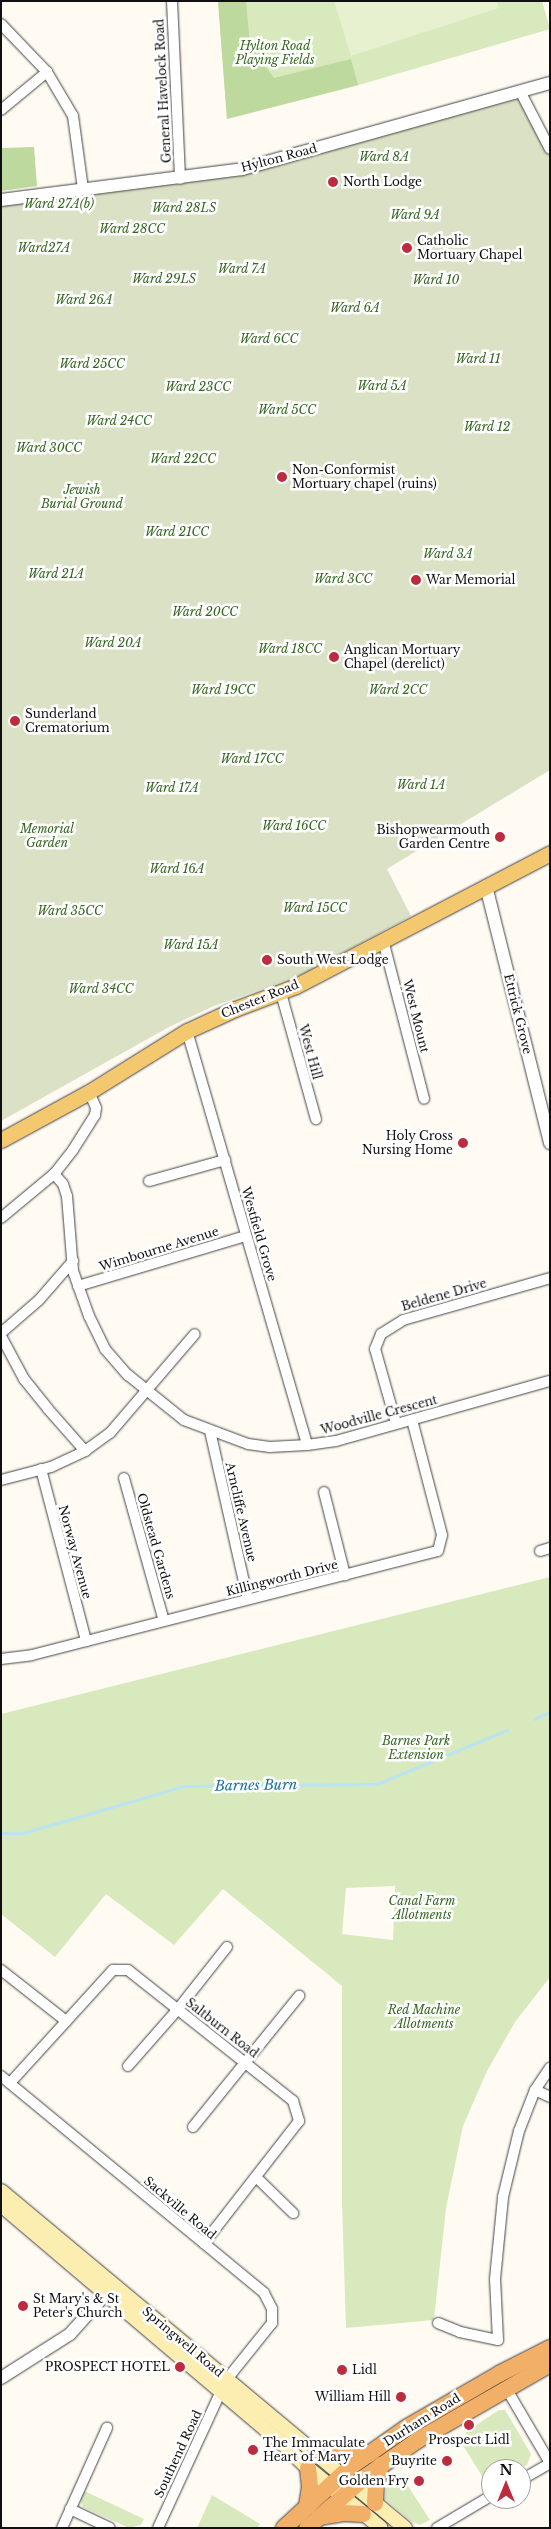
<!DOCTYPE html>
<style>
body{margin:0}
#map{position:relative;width:551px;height:2529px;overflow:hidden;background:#fffbf3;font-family:"Libre Baskerville",serif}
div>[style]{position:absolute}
.green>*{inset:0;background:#d7e9bd}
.forest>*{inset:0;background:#bdd99d}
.cemetery>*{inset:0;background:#dae1c4}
.pitch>*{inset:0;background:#e7f0cf}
.stream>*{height:3px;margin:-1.5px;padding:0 1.5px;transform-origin:1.5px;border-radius:1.5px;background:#bae3f4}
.roads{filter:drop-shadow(0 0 1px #434343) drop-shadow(0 0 1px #434343)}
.minor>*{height:10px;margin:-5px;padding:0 5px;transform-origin:5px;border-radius:5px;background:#fff}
.tertiary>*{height:12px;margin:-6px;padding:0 6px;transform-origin:6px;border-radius:6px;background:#fff}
.secondary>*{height:14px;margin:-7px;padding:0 7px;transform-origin:7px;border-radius:7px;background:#fcedb1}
.primary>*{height:15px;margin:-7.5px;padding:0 7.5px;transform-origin:7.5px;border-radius:7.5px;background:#f3c86f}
.trunk>*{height:16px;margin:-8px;padding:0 8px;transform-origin:8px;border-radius:8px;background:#f1af68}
.dots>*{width:14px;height:14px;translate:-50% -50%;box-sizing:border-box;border:2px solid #fff;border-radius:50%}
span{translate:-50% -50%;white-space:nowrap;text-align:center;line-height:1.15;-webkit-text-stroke:5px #fff;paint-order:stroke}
.park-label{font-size:12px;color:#366721;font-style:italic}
.street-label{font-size:12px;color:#101010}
.poi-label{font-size:12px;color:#101010}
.left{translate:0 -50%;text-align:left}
.right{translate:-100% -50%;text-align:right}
.water-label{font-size:14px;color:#1c719f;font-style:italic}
.frame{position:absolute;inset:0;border:2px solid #101010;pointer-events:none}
.north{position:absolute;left:481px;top:2459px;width:50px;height:50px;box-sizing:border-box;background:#fff;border:1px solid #9f9f9f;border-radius:50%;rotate:0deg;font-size:14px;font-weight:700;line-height:20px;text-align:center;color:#101010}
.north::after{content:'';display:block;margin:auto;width:18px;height:22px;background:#bc2c3f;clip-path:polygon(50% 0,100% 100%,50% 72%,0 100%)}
</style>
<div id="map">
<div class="green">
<i style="clip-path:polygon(218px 1px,542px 1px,550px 29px,352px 87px,227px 119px)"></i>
<i style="clip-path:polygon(evenodd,550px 1577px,550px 1977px,515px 2022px,487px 2071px,463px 2126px,446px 2208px,434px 2320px,346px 2328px,342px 2203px,342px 1986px,223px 1889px,174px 1945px,106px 1894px,55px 1957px,1px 1914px,1px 1714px,550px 1577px,395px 1886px,393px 1940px,342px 1934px,346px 1888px,395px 1886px)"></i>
<i style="clip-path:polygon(499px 2410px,505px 2410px,531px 2454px,527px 2465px,520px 2469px,491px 2469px,491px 2485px,489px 2487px,462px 2444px,467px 2431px)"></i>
<i style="clip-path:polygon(389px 2480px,406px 2483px,430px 2520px,420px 2525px,411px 2521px,385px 2499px,387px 2482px)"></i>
<i style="clip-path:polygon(82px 2490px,144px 2519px,141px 2525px,129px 2528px,83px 2507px,79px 2496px)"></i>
<i style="clip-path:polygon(212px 2495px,260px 2524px,257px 2528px,197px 2528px)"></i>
</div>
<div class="forest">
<i style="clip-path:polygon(218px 1px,246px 1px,250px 45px,274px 78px,351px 59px,358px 85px,227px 119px)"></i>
<i style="clip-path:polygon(34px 147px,37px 186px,1px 191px,1px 148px)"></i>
</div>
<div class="cemetery">
<i style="clip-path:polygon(520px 91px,550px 149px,550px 770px,387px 869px,411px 916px,301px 975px,214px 1006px,169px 1027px,1px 1121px,1px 200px,180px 179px)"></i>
</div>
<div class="pitch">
<i style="clip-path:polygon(334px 1px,497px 1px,499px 8px,351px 56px)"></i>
</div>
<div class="stream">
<i style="left:534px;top:1719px;width:17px;rotate:-24deg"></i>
<i style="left:1px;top:1833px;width:22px"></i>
<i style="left:23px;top:1833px;width:168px;rotate:-16.3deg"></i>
<i style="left:184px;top:1786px;width:193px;rotate:-0.6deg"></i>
<i style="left:377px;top:1784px;width:141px;rotate:-22.6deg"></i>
</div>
<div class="roads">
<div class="minor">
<i style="left:172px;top:1px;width:178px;rotate:87.4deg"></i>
<i style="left:1px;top:24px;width:66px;rotate:46.2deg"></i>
<i style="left:47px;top:72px;width:51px;rotate:59.4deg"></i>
<i style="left:73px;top:116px;width:74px;rotate:82.2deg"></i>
<i style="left:520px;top:91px;width:65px;rotate:62.7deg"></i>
<i style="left:1px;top:110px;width:60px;rotate:-39.6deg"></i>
<i style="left:383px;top:940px;width:164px;rotate:75.5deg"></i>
<i style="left:281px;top:993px;width:131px;rotate:74.5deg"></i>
<i style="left:187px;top:1031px;width:431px;rotate:73.8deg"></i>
<i style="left:89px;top:1092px;width:17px;rotate:66deg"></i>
<i style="left:96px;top:1108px;width:7px;rotate:98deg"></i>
<i style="left:95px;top:1115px;width:41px;rotate:122.2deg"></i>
<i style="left:73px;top:1150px;width:31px;rotate:128deg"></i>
<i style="left:54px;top:1174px;width:13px;rotate:48deg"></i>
<i style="left:63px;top:1184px;width:13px;rotate:72deg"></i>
<i style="left:67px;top:1196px;width:75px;rotate:85.4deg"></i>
<i style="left:73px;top:1271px;width:48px;rotate:70.4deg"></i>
<i style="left:89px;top:1316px;width:37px;rotate:64deg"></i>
<i style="left:105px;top:1349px;width:35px;rotate:49deg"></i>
<i style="left:128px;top:1375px;width:72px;rotate:38.8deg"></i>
<i style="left:184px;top:1420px;width:68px;rotate:20.6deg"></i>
<i style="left:248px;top:1444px;width:22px;rotate:8deg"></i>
<i style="left:270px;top:1447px;width:37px;rotate:-3deg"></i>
<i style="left:307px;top:1445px;width:29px;rotate:-8deg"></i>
<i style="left:336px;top:1441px;width:222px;rotate:-15.7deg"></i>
<i style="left:149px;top:1181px;width:79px;rotate:-15.4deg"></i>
<i style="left:1px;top:1218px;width:69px;rotate:-39.7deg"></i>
<i style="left:78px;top:1286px;width:175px;rotate:-16.6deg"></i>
<i style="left:1px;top:1333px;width:50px;rotate:-41deg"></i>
<i style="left:39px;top:1300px;width:52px;rotate:-48.9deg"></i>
<i style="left:1px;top:1336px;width:49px;rotate:61.9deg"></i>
<i style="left:24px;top:1379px;width:38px;rotate:51deg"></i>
<i style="left:48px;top:1409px;width:56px;rotate:48.6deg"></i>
<i style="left:396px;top:1423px;width:77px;rotate:-105.8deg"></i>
<i style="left:375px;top:1349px;width:16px;rotate:-68deg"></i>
<i style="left:381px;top:1334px;width:26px;rotate:-32deg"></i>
<i style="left:403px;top:1320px;width:153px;rotate:-15.9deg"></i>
<i style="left:210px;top:1431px;width:172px;rotate:77.3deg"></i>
<i style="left:41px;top:1469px;width:178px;rotate:75.3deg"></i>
<i style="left:124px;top:1478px;width:148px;rotate:74.4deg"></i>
<i style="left:1px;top:1480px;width:52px;rotate:-14.6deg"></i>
<i style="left:51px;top:1467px;width:38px;rotate:-25deg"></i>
<i style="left:85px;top:1451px;width:31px;rotate:-36deg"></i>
<i style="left:110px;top:1433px;width:130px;rotate:-49.4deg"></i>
<i style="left:324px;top:1492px;width:86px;rotate:75.8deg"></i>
<i style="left:540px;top:1551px;width:10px;rotate:-17deg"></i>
<i style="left:1px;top:1659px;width:31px;rotate:-7deg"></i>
<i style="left:32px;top:1655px;width:419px;rotate:-14.4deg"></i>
<i style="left:438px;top:1551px;width:16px;rotate:-76deg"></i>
<i style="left:442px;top:1535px;width:119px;rotate:-104.6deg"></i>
<i style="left:1px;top:1970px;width:83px;rotate:38.1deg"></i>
<i style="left:128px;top:2066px;width:76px;rotate:-48.7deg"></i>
<i style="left:178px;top:2009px;width:79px;rotate:-51.7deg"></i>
<i style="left:1px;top:2076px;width:341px;rotate:39.5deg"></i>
<i style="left:264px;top:2293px;width:18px;rotate:63deg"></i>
<i style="left:272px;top:2309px;width:14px;rotate:90deg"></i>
<i style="left:272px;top:2323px;width:72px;rotate:128.8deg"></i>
<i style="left:10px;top:2083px;width:153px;rotate:-47.7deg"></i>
<i style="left:113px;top:1970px;width:15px"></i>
<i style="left:128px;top:1970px;width:211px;rotate:38.4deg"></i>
<i style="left:293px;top:2101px;width:21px;rotate:73deg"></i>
<i style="left:299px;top:2121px;width:155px;rotate:127.9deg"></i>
<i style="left:535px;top:2090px;width:17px;rotate:25deg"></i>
<i style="left:193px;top:2127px;width:169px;rotate:-51deg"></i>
<i style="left:256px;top:2177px;width:52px;rotate:44.2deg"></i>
<i style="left:438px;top:2323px;width:24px;rotate:22deg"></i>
<i style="left:460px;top:2332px;width:39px;rotate:12deg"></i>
<i style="left:498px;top:2340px;width:61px;rotate:-92.8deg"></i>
<i style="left:495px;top:2279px;width:82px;rotate:-84.4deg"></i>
<i style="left:503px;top:2197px;width:68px;rotate:-76.4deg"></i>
<i style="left:519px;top:2131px;width:44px;rotate:-68.7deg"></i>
<i style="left:535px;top:2090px;width:27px;rotate:-56deg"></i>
<i style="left:506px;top:2388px;width:87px;rotate:59.6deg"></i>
<i style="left:521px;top:2480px;width:34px;rotate:-30deg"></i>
<i style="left:70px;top:2509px;width:44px;rotate:25.4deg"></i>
<i style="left:62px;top:2528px;width:110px;rotate:-65.8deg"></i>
<i style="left:158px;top:2528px;width:151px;rotate:-65.3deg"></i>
<i style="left:437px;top:2528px;width:63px;rotate:-30.7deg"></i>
</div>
<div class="tertiary">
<i style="left:1px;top:200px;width:243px;rotate:-7.3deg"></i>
<i style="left:242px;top:169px;width:320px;rotate:-15.6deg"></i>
<i style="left:486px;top:886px;width:265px;rotate:76deg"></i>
<i style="left:1px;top:2378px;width:82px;rotate:-32.5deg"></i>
<i style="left:70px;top:2334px;width:63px;rotate:-48.2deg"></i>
</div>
<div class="secondary">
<i style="left:1px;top:2191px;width:526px;rotate:39.83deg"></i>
<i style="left:1px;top:2205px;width:371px;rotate:40.3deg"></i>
<i style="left:284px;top:2445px;width:33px;rotate:44deg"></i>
<i style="left:308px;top:2468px;width:94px;rotate:39.4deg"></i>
</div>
<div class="primary">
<i style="left:1px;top:1140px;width:100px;rotate:-28.6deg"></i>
<i style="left:89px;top:1092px;width:115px;rotate:-31.9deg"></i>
<i style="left:187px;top:1031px;width:53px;rotate:-24.6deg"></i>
<i style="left:235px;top:1009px;width:65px;rotate:-20.7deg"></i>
<i style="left:296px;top:986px;width:287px;rotate:-27.6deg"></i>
</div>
<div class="trunk">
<i style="left:315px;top:2452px;width:28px;rotate:6deg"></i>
<i style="left:343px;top:2455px;width:25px"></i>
<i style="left:375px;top:2503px;width:19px;rotate:-87deg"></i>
<i style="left:376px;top:2484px;width:20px;rotate:-75deg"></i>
<i style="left:307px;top:2506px;width:19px;rotate:-81deg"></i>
<i style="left:310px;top:2487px;width:19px;rotate:-96deg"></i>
<i style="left:319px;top:2517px;width:25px;rotate:-9deg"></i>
<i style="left:344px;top:2513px;width:19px;rotate:3deg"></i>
<i style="left:284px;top:2528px;width:88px;rotate:-42.7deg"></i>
<i style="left:349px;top:2468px;width:70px;rotate:-35.1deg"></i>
<i style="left:406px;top:2428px;width:108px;rotate:-30.1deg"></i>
<i style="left:499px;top:2374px;width:57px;rotate:-27deg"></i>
<i style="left:307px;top:2528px;width:77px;rotate:-41.3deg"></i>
<i style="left:365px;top:2477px;width:65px;rotate:-34.9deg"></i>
<i style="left:418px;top:2440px;width:152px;rotate:-29.9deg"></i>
</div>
</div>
<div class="dots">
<i style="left:333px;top:182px;background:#bc2c3f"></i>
<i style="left:407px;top:248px;background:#bc2c3f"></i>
<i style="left:282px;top:477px;background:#bc2c3f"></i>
<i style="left:416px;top:580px;background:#bc2c3f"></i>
<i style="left:334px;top:657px;background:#bc2c3f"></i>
<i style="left:15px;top:721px;background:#bc2c3f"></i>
<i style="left:500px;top:837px;background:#bc2c3f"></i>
<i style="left:267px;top:960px;background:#bc2c3f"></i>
<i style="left:463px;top:1143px;background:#bc2c3f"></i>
<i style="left:23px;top:2306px;background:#bc2c3f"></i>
<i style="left:180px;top:2367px;background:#bc2c3f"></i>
<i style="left:342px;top:2370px;background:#bc2c3f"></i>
<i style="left:401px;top:2397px;background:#bc2c3f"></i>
<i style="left:469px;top:2425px;background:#bc2c3f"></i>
<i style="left:253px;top:2450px;background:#bc2c3f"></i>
<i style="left:447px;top:2461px;background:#bc2c3f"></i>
<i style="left:419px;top:2481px;background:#bc2c3f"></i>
</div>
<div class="park-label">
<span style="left:275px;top:53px">Hylton Road<br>Playing Fields</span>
<span style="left:384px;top:157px">Ward 8A</span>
<span style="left:59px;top:204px">Ward 27A(b)</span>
<span style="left:184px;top:208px">Ward 28LS</span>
<span style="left:415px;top:215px">Ward 9A</span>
<span style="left:132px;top:229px">Ward 28CC</span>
<span style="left:44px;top:248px">Ward27A</span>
<span style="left:242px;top:269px">Ward 7A</span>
<span style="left:164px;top:279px">Ward 29LS</span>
<span style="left:436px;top:280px">Ward 10</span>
<span style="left:84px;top:300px">Ward 26A</span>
<span style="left:355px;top:308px">Ward 6A</span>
<span style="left:269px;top:339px">Ward 6CC</span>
<span style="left:478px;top:359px">Ward 11</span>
<span style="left:92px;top:364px">Ward 25CC</span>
<span style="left:382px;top:386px">Ward 5A</span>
<span style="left:198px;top:387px">Ward 23CC</span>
<span style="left:287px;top:410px">Ward 5CC</span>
<span style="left:119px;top:421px">Ward 24CC</span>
<span style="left:487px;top:427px">Ward 12</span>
<span style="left:49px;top:448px">Ward 30CC</span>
<span style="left:183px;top:459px">Ward 22CC</span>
<span style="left:82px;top:497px">Jewish<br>Burial Ground</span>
<span style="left:177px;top:532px">Ward 21CC</span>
<span style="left:448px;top:554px">Ward 3A</span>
<span style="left:56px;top:574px">Ward 21A</span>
<span style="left:343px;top:579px">Ward 3CC</span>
<span style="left:205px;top:612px">Ward 20CC</span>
<span style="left:113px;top:643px">Ward 20A</span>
<span style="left:290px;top:649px">Ward 18CC</span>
<span style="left:223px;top:690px">Ward 19CC</span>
<span style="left:398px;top:690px">Ward 2CC</span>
<span style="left:252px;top:759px">Ward 17CC</span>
<span style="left:421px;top:785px">Ward 1A</span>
<span style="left:172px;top:788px">Ward 17A</span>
<span style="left:294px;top:826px">Ward 16CC</span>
<span style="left:47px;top:836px">Memorial<br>Garden</span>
<span style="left:177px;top:869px">Ward 16A</span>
<span style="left:315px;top:908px">Ward 15CC</span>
<span style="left:70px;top:911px">Ward 35CC</span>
<span style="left:191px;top:945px">Ward 15A</span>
<span style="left:101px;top:989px">Ward 34CC</span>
<span style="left:416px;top:1748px">Barnes Park<br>Extension</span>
<span style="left:422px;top:1908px">Canal Farm<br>Allotments</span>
<span style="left:424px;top:2017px">Red Machine<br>Allotments</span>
</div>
<div class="street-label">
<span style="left:163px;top:91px;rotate:-93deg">General Havelock Road</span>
<span style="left:279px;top:158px;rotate:-15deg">Hylton Road</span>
<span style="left:260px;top:999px;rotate:-22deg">Chester Road</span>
<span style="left:518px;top:1014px;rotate:76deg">Ettrick Grove</span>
<span style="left:416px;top:1016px;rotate:76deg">West Mount</span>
<span style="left:310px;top:1052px;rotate:75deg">West Hill</span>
<span style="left:259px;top:1234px;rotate:74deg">Westfield Grove</span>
<span style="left:159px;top:1249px;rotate:-17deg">Wimbourne Avenue</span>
<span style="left:444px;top:1295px;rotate:-16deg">Beldene Drive</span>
<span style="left:379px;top:1415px;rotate:-15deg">Woodville Crescent</span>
<span style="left:241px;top:1512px;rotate:77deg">Arncliffe Avenue</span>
<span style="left:156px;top:1546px;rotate:74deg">Oldstead Gardens</span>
<span style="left:75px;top:1552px;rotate:75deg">Norway Avenue</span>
<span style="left:282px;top:1578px;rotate:-14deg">Killingworth Drive</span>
<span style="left:222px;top:2028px;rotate:38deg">Saltburn Road</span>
<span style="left:180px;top:2208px;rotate:40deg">Sackville Road</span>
<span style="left:183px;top:2342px;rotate:40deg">Springwell Road</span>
<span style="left:422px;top:2420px;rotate:-32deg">Durham Road</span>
<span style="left:178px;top:2454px;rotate:-65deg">Southend Road</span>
</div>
<div class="poi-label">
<span class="left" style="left:343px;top:182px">North Lodge</span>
<span class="left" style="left:417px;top:248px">Catholic<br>Mortuary Chapel</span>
<span class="left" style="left:292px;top:477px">Non-Conformist<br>Mortuary chapel (ruins)</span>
<span class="left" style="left:426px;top:580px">War Memorial</span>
<span class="left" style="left:344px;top:657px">Anglican Mortuary<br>Chapel (derelict)</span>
<span class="left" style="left:25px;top:721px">Sunderland<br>Crematorium</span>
<span class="right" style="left:490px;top:837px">Bishopwearmouth<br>Garden Centre</span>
<span class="left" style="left:277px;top:960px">South West Lodge</span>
<span class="right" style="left:453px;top:1143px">Holy Cross<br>Nursing Home</span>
<span class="left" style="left:33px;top:2306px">St Mary's &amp; St<br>Peter's Church</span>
<span class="right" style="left:170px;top:2367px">PROSPECT HOTEL</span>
<span class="left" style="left:352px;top:2370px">Lidl</span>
<span class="right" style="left:391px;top:2397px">William Hill</span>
<span style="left:469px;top:2440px">Prospect Lidl</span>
<span class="left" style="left:263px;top:2450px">The Immaculate<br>Heart of Mary</span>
<span class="right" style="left:437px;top:2461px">Buyrite</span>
<span class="right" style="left:409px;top:2481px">Golden Fry</span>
</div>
<div class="water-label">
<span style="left:256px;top:1785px;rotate:-1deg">Barnes Burn</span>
</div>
<div class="frame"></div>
<div class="north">N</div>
</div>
